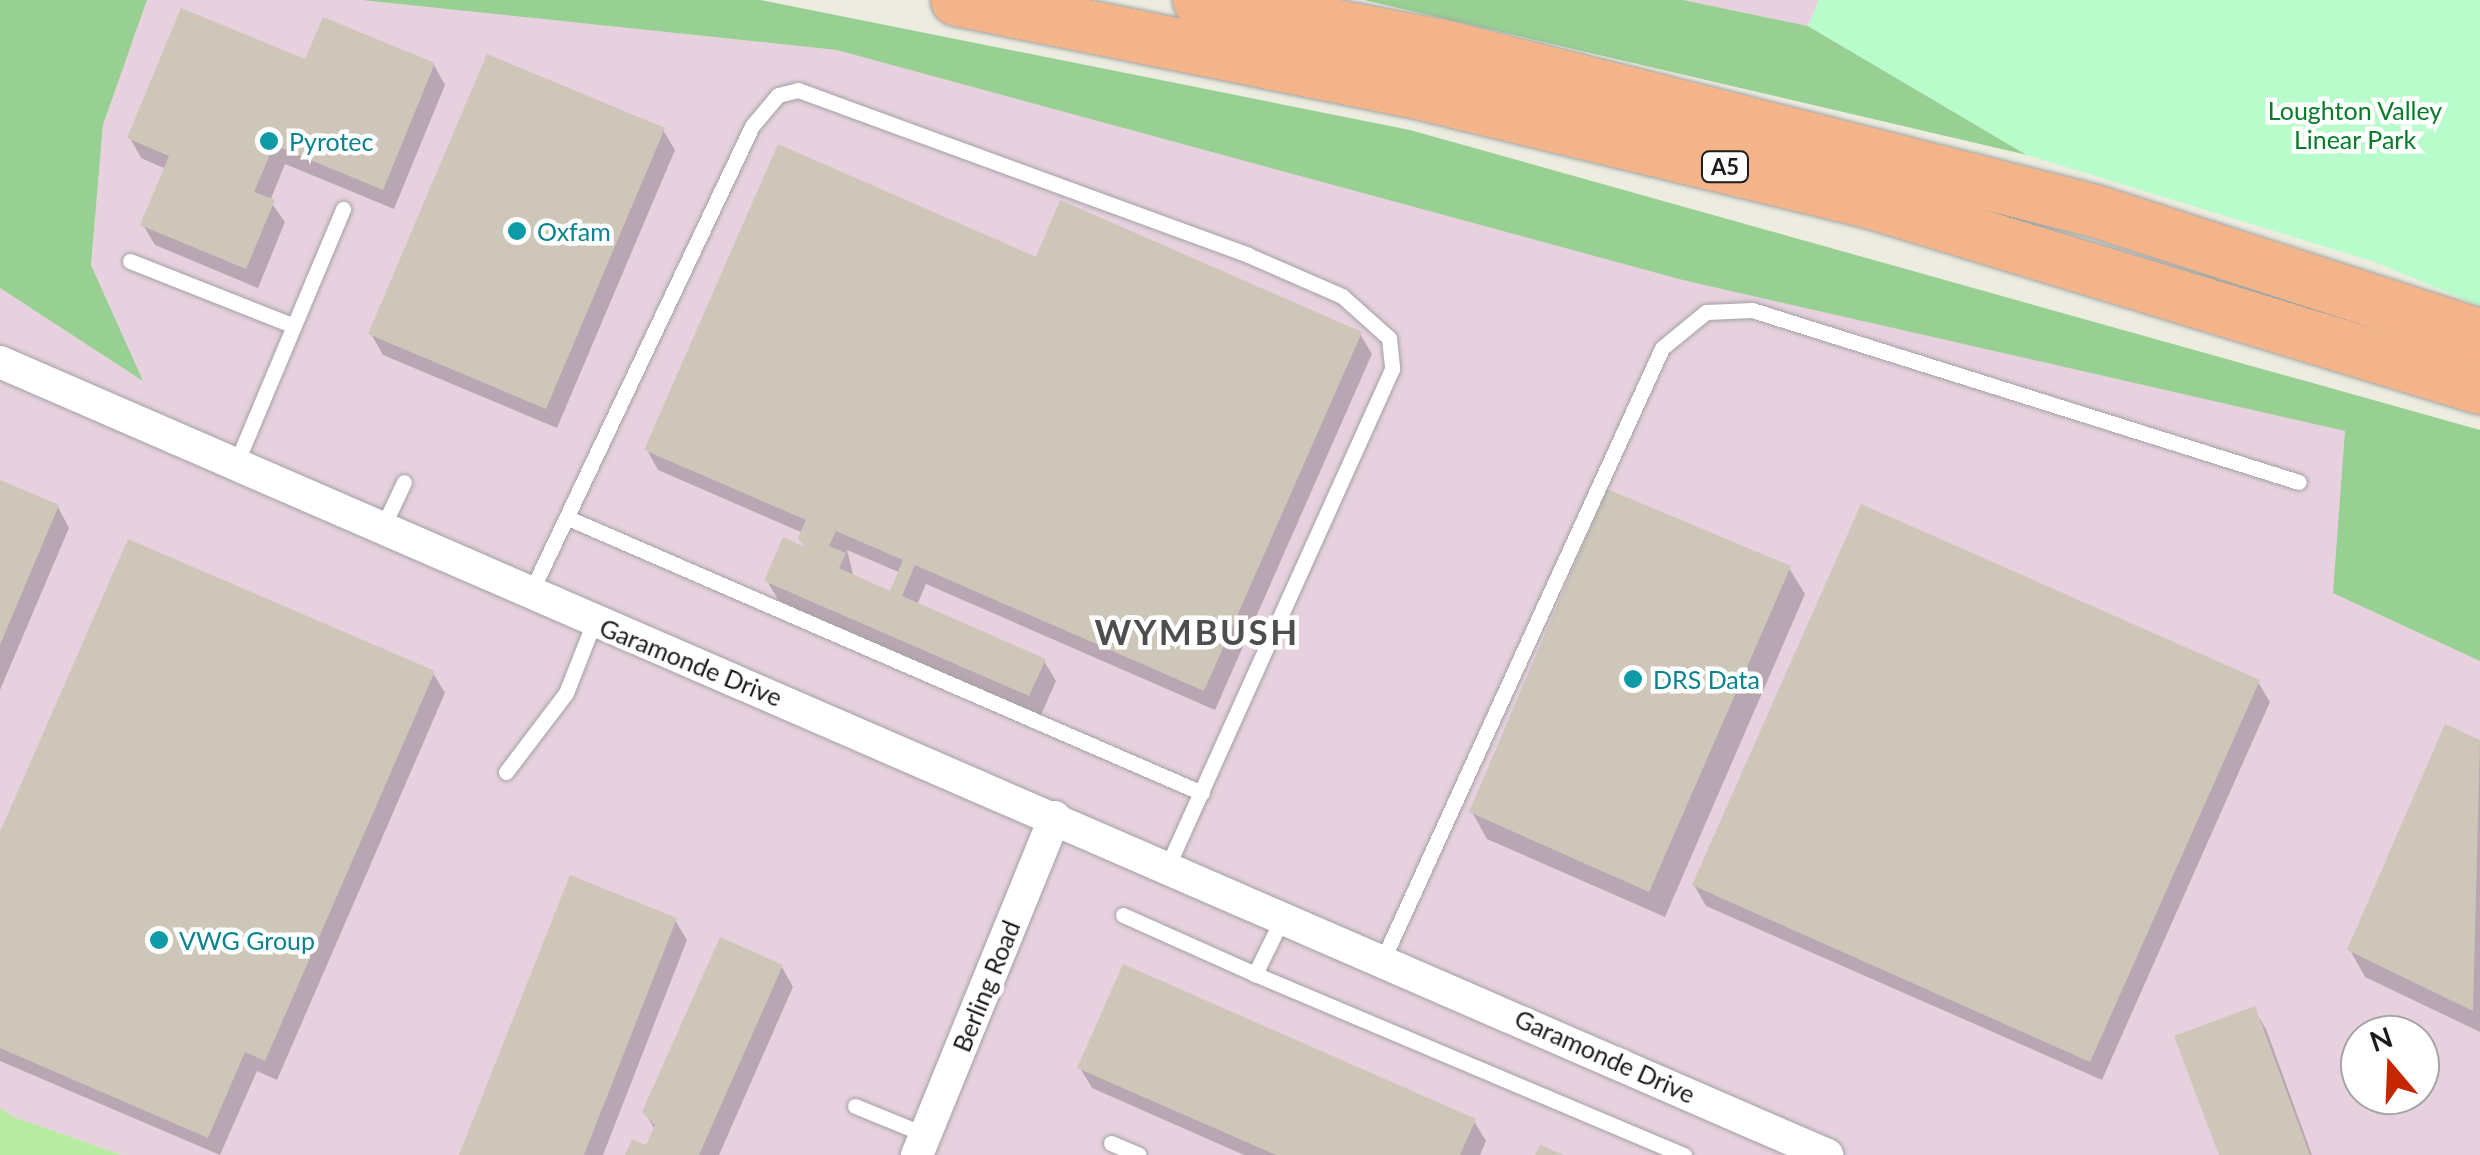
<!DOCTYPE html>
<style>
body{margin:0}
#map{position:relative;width:2480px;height:1155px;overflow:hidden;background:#edece0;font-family:Lato,sans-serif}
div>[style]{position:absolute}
.industrial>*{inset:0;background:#e7d1df}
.grass>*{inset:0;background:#b8eba2}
.forest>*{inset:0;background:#98cf92}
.park>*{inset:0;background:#b9fccb}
.shadow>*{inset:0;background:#0003}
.building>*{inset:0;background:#cdc6b9}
.roads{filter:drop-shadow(0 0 2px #a2a2a2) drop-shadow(0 0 2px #a2a2a2)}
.service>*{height:15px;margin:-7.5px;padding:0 7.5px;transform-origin:7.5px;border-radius:7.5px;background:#fff}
.minor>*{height:32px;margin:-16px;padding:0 16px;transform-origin:16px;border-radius:16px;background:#fff}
.trunk>*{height:52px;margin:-26px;padding:0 26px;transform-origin:26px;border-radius:26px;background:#f4b48a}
.dots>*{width:28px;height:28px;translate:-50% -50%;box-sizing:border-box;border:5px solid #fff;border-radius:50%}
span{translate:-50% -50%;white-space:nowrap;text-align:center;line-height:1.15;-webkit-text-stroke:9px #fff;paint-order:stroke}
.shield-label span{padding:2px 8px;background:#fff;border:2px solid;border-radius:8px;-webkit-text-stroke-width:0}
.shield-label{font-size:22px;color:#1b1b1b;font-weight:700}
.park-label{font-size:25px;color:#067c27}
.culture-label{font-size:25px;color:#0d838f}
.left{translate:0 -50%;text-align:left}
.street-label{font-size:25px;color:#1b1b1b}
.district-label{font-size:35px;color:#4e4e4e;font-weight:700;letter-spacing:2.5px}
.north{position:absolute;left:2340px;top:1015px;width:100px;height:100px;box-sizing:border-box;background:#fff;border:2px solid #a4a4a4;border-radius:50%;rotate:341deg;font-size:28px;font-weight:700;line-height:40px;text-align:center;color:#1b1b1b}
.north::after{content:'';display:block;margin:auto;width:35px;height:45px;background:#c62700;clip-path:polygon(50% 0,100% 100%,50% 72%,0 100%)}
</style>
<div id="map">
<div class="industrial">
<i style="clip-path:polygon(evenodd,147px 0,370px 0,837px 50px,2480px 464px,2480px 1155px,122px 1155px,14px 1117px,0 1108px,0 288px,142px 380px,91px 265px,103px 125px,147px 0,2360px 1035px,2420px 1035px,2420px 1095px,2360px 1095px,2360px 1035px)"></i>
<i style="clip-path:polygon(1683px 0,1819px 0,1808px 26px)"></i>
</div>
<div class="grass">
<i style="clip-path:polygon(0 1108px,14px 1117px,122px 1155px,0 1155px)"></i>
</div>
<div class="forest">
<i style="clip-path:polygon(0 0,147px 0,103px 125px,91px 265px,143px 381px,0 288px)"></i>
<i style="clip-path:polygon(362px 0,761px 0,1410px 130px,2480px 430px,2480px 661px,2333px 593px,2345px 431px,1683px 280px,837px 50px)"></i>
<i style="clip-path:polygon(1364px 0,1683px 0,1808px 26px,2027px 155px)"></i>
</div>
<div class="park">
<i style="clip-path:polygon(1819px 0,2480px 0,2480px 306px,2375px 262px,2027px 155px,1808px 26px)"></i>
</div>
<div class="shadow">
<i style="clip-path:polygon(306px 62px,434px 65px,445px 85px,394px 209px,285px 164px,270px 201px,285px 222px,258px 288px,155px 245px,143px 225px,166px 169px,141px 158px,130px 138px)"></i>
<i style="clip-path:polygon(663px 130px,675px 150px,557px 428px,383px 355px,371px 334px)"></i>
<i style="clip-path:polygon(evenodd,1037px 260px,1360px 334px,1372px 354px,1215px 710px,926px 584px,917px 605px,1044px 661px,1056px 681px,1041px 715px,779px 601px,767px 581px,807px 550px,803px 533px,658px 470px,647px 450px,1037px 260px,847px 550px,901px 573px,892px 594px,854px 578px,847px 550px)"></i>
<i style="clip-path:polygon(0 483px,58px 507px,69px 528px,0 690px)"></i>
<i style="clip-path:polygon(1789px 568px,1805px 594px,1665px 917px,1487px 839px,1472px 812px)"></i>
<i style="clip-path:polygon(433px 673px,445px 693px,277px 1080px,257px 1071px,220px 1155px,0 1061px,0 838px)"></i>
<i style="clip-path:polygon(2258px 682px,2270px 702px,2102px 1080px,1706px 906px,1694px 885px)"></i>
<i style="clip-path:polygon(2446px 727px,2480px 742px,2480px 1032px,2365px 977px,2350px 950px)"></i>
<i style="clip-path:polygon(675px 920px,687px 940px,603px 1155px,461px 1155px)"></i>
<i style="clip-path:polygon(782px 967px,793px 987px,719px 1155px,628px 1155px,647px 1148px,655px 1130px,645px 1112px)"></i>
<i style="clip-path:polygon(2254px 1009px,2266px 1029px,2312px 1155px,2221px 1155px)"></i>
<i style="clip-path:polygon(1080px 1068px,1474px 1121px,1486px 1141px,1480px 1155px,1244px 1155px,1092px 1088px)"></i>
</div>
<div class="building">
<i style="clip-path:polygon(181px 8px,305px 59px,323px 17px,435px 63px,383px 190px,274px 145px,254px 192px,275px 200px,246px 269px,140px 225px,169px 156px,127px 138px)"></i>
<i style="clip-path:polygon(487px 54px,665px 128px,546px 409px,368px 334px)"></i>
<i style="clip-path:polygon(evenodd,778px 144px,1036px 257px,1060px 200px,1362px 332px,1204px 691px,915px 565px,902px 596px,1046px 659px,1029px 696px,764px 581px,783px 537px,805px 547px,798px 538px,806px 520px,644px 450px,778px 144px,836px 531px,903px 560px,890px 591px,839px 568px,846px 553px,829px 546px,836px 531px)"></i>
<i style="clip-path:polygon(0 480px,59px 505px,0 645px)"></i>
<i style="clip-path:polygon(1607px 489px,1791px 566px,1649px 892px,1469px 812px)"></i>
<i style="clip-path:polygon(1861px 504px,2260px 680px,2090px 1062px,1692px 885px)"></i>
<i style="clip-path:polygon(128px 539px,435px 671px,265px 1061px,245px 1052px,208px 1138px,0 1048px,0 832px)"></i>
<i style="clip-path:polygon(2445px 724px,2480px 740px,2473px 1011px,2347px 950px)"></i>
<i style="clip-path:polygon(570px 875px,677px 918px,584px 1155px,459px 1155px)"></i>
<i style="clip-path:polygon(720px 937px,783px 965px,699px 1155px,625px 1155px,632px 1139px,646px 1145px,655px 1125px,642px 1112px)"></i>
<i style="clip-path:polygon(1123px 964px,1476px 1119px,1460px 1155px,1276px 1155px,1077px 1068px)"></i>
<i style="clip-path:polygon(2255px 1006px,2310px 1155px,2219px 1155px,2174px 1036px)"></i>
<i style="clip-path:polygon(1540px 1145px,1564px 1155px,1535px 1155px)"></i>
</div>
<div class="roads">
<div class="service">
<i style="left:130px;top:261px;width:176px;rotate:21.6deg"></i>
<i style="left:235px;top:466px;width:279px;rotate:-67.2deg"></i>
<i style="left:568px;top:518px;width:691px;rotate:23.45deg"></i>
<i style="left:381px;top:531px;width:54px;rotate:-64.9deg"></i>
<i style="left:530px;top:594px;width:518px;rotate:-64.62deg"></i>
<i style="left:752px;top:126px;width:40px;rotate:-50deg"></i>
<i style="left:778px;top:95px;width:21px;rotate:-14deg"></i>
<i style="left:798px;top:90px;width:479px;rotate:20.1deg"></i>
<i style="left:1248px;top:255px;width:103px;rotate:23.6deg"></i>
<i style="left:1342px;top:296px;width:63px;rotate:41.8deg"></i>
<i style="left:1389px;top:338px;width:31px;rotate:84deg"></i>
<i style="left:1392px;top:369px;width:544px;rotate:114.3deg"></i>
<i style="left:506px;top:772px;width:99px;rotate:-52.8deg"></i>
<i style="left:566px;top:693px;width:76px;rotate:-68.5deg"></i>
<i style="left:1123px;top:915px;width:145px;rotate:24.1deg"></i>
<i style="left:1283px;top:917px;width:64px;rotate:116.2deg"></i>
<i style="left:1255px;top:974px;width:466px;rotate:22.9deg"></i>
<i style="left:1384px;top:957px;width:669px;rotate:-65.46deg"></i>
<i style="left:1662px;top:348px;width:57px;rotate:-39.3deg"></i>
<i style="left:1706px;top:312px;width:46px;rotate:-2.5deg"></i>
<i style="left:1752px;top:310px;width:573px;rotate:17.46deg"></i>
<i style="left:855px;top:1106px;width:77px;rotate:22.2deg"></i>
<i style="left:1111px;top:1143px;width:30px;rotate:23deg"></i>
</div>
<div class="minor">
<i style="left:0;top:362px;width:1992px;rotate:23.46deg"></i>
<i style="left:917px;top:1155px;width:365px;rotate:-67.8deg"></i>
</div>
<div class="trunk">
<i style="left:957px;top:0;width:470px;rotate:11.4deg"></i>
<i style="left:1418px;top:93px;width:464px;rotate:13.6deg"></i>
<i style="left:1869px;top:202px;width:639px;rotate:16.93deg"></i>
<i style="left:1199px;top:0;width:248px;rotate:10.7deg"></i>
<i style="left:1443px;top:46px;width:673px;rotate:14.2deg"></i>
<i style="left:2095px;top:211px;width:404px;rotate:17.9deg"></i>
</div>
</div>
<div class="dots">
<i style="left:269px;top:141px;background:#0f9aa8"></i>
<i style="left:517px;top:231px;background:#0f9aa8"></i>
<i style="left:1633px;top:679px;background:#0f9aa8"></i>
<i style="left:159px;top:940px;background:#0f9aa8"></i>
</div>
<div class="shield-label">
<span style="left:1725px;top:167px">A5</span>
</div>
<div class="park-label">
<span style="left:2355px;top:125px">Loughton Valley<br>Linear Park</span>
</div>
<div class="culture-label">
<span class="left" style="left:289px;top:141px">Pyrotec</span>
<span class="left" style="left:537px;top:231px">Oxfam</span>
<span class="left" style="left:1653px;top:679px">DRS Data</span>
<span class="left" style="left:179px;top:940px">VWG Group</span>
</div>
<div class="street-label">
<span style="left:691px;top:662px;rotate:22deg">Garamonde Drive</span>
<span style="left:986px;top:986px;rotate:-68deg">Berling Road</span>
<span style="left:1605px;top:1056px;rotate:24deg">Garamonde Drive</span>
</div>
<div class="district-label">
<span style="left:1197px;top:631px">WYMBUSH</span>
</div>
<div class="north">N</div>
</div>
